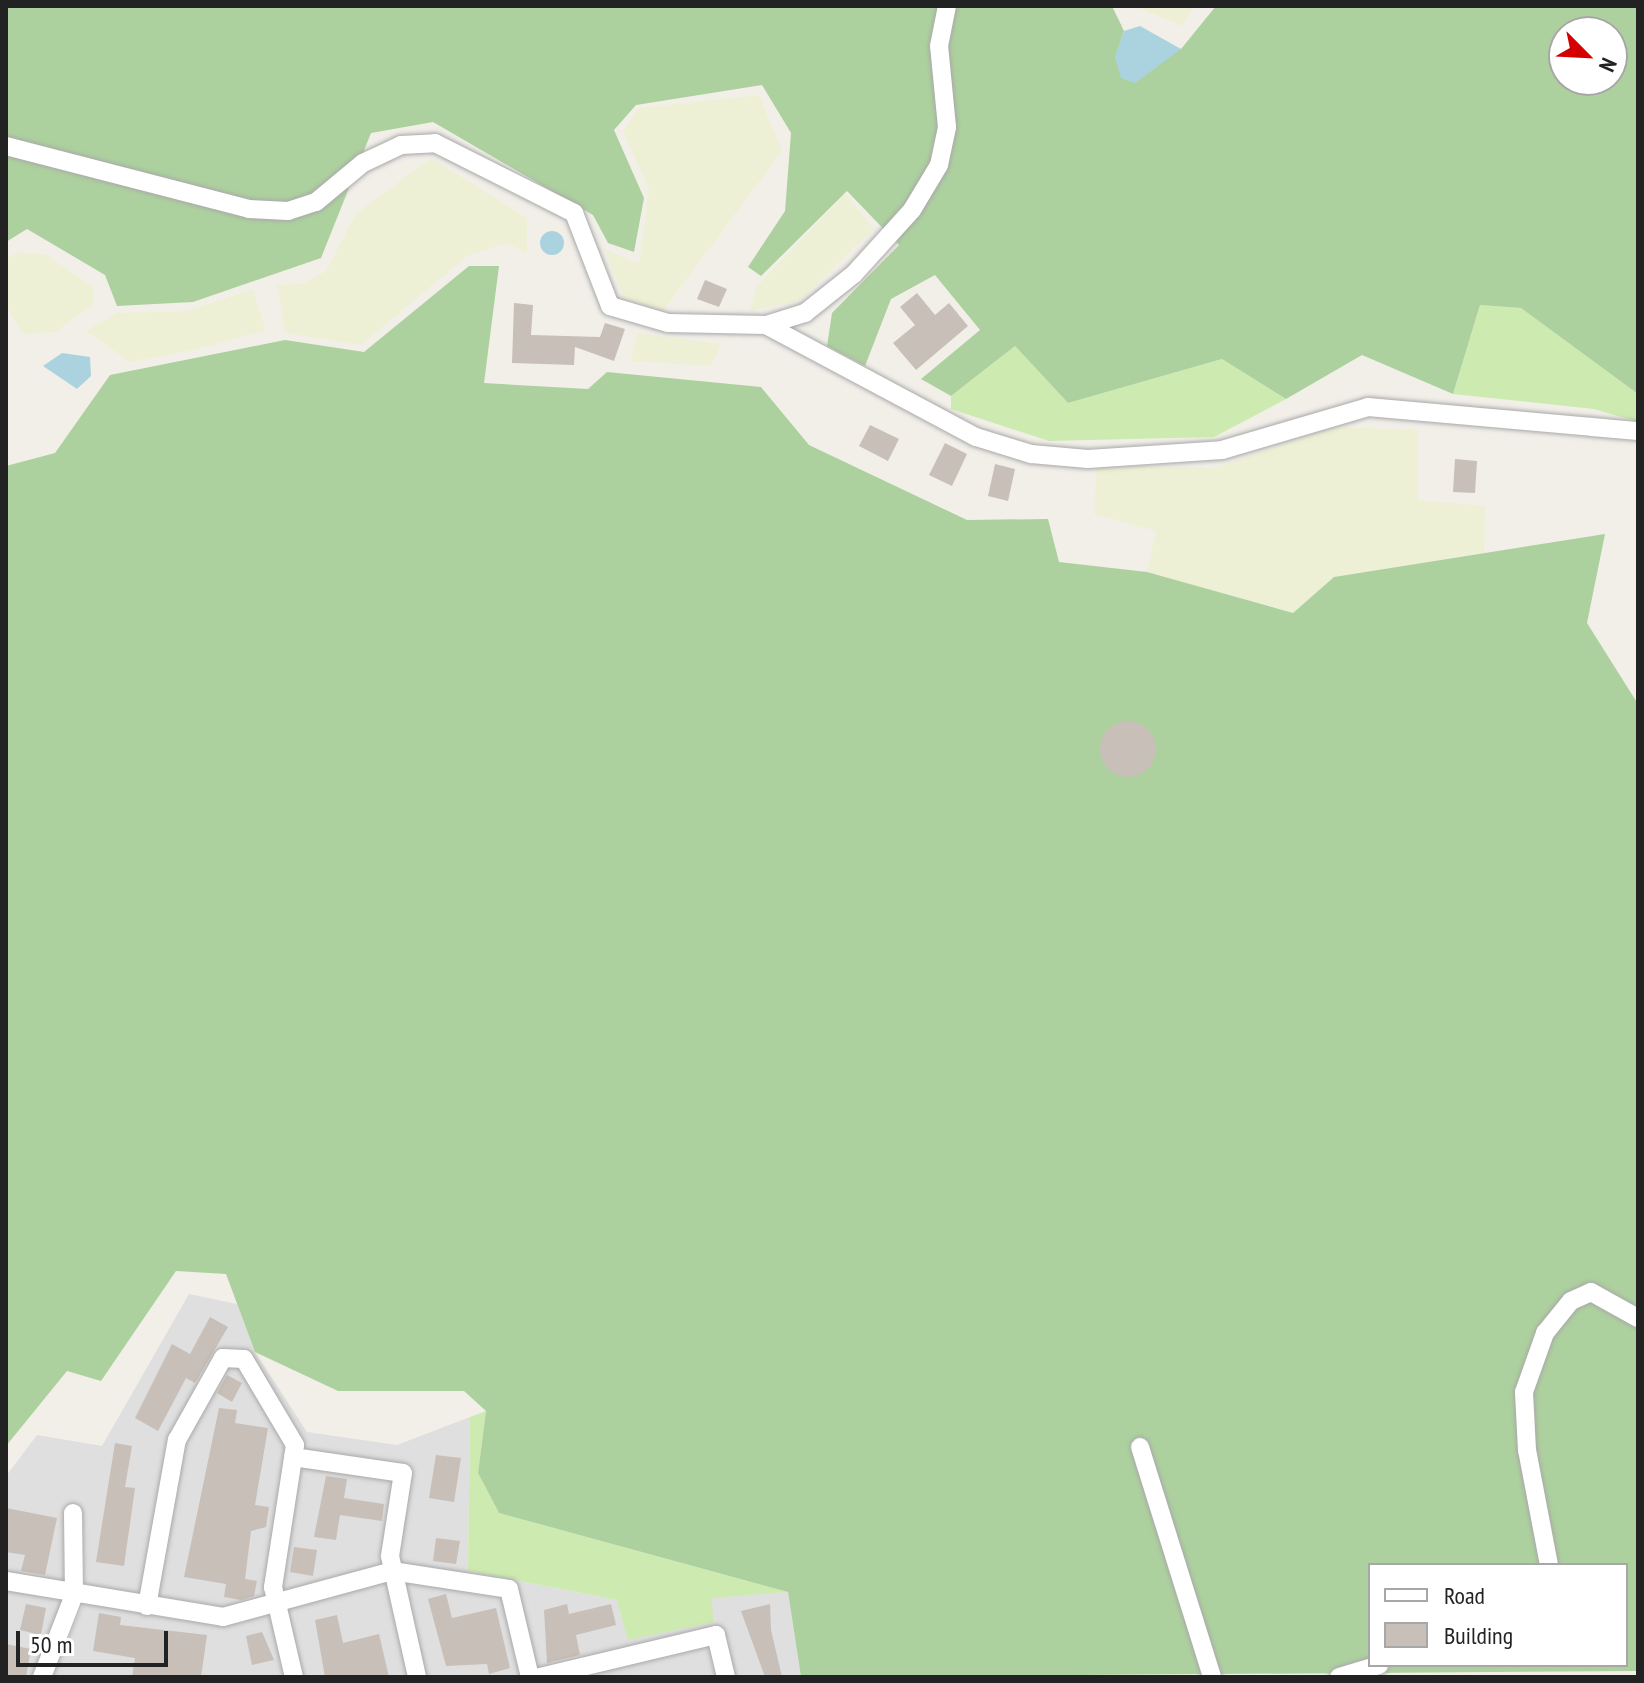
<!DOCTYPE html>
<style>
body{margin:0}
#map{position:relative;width:1644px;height:1683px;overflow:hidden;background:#f2efe9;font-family:"PT Sans Narrow",sans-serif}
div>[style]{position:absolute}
.residential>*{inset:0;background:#e0dfdf}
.farmland>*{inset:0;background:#eef0d5}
.grass>*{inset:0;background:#cdebb0}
.forest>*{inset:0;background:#add19e}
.water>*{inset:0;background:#aad3df}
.round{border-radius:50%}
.building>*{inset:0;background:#c7bfb8}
.roads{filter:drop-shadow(0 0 2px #a9a9a9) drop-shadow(0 0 2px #a9a9a9)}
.minor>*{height:18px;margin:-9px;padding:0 9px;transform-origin:9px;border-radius:9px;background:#fff}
span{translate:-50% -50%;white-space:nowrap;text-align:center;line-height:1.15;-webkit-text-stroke:6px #fff;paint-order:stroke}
.frame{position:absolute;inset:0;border:8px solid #222;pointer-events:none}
.legend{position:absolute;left:1368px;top:1563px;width:260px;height:104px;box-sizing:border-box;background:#fff;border:2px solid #a7a7a7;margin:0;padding:10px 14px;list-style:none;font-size:24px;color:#222}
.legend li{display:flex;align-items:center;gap:16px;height:40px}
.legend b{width:40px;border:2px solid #a7a7a7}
.north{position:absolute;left:1548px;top:16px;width:80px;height:80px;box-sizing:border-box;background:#fff;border:2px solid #a7a7a7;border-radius:50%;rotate:114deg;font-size:22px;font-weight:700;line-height:32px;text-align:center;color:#222}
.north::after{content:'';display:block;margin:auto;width:28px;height:36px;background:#d40000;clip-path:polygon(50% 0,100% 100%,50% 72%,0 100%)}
.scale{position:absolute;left:16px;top:1631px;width:152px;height:36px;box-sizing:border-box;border:4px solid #222;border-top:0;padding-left:10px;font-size:24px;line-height:28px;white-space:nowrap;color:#222;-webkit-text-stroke:6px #fff;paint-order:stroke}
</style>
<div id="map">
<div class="residential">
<i style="clip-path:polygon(189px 1294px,237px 1304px,255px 1352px,307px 1432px,397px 1445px,470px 1417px,468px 1571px,617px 1600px,788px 1592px,801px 1677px,52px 1677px,85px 1600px,82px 1515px,67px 1597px,31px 1677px,6px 1677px,6px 1476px,37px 1435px,102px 1446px)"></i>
</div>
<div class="farmland">
<i style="clip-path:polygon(1134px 6px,1193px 6px,1183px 26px)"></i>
<i style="clip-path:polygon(759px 95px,782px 151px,662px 312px,624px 297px,604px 249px,639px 264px,649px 189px,623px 131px,639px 108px)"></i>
<i style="clip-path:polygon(431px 158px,527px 218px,527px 253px,506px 243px,467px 256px,361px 345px,285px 333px,277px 285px,303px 284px,326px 271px,356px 214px)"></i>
<i style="clip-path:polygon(845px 194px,874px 229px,799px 301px,750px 311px,756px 287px)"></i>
<i style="clip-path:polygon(19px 252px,47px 255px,93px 287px,93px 304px,56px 332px,22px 334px,6px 305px,6px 259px)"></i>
<i style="clip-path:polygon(253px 289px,266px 330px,201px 348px,130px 362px,86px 331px,117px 313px,187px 311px)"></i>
<i style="clip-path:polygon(637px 333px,722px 344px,710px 366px,631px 361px)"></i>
<i style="clip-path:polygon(1333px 427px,1418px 430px,1418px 500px,1485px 506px,1484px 553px,1334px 577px,1293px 613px,1147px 572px,1156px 531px,1094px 514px,1097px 465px,1215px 468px)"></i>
</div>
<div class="grass">
<i style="clip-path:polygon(1480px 305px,1521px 308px,1638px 394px,1638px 422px,1594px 409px,1453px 394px)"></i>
<i style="clip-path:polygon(1015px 346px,1068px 403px,1222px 359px,1286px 399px,1214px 437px,1049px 441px,951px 409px,951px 396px)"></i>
<i style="clip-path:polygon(486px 1411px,478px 1473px,499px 1513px,788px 1592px,711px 1598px,714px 1622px,628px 1640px,617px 1600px,468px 1571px,470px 1417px)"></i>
</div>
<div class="forest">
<i style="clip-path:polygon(evenodd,6px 6px,1112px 6px,1124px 31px,1115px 58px,1181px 49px,1216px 6px,1638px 6px,1638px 394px,1521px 308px,1480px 305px,1453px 394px,1362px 355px,1286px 399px,1222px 359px,1068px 403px,1015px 346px,951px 396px,921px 379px,980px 330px,935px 275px,891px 299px,865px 366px,827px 346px,832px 313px,899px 245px,847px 191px,761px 276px,748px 267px,785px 211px,791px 133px,762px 85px,636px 105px,614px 130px,644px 198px,634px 252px,608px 243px,593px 215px,433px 122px,371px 133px,321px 258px,193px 302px,117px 306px,105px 275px,27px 229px,6px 242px,6px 6px,1564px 32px,1612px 32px,1612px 80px,1564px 80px,1564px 32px)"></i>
<i style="clip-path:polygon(evenodd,469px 266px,499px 266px,484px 383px,588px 389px,607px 372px,761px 387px,809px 445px,967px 520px,1048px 519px,1059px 562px,1147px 572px,1293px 613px,1334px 577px,1605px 534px,1587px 623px,1638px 704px,1638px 1671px,801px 1677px,788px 1592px,499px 1513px,478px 1473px,486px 1411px,464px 1391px,338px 1391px,255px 1352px,226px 1274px,176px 1271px,101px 1381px,67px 1371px,6px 1446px,6px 466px,55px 453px,110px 375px,285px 340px,364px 352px,469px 266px,1370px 1565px,1626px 1565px,1626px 1665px,1370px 1665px,1370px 1565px)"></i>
</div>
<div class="water">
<i style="clip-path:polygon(1140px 26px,1181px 49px,1135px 83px,1121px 78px,1115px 57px,1124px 31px)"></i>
<i class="round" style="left:540px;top:231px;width:24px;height:24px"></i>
<i style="clip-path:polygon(62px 353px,90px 357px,91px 376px,77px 389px,43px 366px)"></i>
</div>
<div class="building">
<i style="clip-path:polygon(705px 280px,727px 289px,719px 307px,697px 299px)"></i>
<i style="clip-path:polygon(917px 293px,935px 315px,949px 303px,968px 326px,916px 370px,893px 343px,915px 325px,900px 307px)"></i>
<i style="clip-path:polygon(514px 303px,533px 305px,531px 335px,600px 337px,605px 323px,625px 329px,614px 361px,575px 347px,574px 365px,512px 363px)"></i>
<i style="clip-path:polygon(870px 425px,899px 439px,888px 461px,859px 446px)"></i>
<i style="clip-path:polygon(945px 443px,967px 454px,952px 486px,929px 475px)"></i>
<i style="clip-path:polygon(1455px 459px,1477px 461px,1475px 493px,1453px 492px)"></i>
<i style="clip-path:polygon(995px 464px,1015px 469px,1008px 501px,988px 496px)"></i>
<i class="round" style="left:1100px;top:721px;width:56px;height:56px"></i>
<i style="clip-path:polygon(210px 1317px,228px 1327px,195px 1383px,186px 1378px,158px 1431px,135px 1418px,172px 1344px,190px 1354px)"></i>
<i style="clip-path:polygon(227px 1375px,242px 1383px,232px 1402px,217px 1393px)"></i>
<i style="clip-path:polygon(219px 1408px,237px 1410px,235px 1423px,268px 1428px,255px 1505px,269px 1507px,266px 1527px,251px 1531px,245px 1579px,257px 1581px,254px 1596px,241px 1600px,224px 1597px,226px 1584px,184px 1577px)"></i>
<i style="clip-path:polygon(115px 1443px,132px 1446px,125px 1487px,135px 1488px,124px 1566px,96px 1562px)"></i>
<i style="clip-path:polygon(436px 1455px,461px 1458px,454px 1502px,429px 1498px)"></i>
<i style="clip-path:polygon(326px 1476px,347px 1479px,344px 1498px,384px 1504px,382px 1521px,340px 1515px,336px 1540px,314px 1537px)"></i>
<i style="clip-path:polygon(6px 1508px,57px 1518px,45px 1575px,21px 1571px,25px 1555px,6px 1552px)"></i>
<i style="clip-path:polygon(436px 1538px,460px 1541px,456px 1564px,433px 1561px)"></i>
<i style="clip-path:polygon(294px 1547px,317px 1550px,313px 1576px,290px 1572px)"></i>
<i style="clip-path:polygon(446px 1594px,452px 1618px,496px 1608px,510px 1668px,489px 1674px,487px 1664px,446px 1666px,428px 1599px)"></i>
<i style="clip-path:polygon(26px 1604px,46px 1608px,41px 1635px,20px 1630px)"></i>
<i style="clip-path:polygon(567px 1604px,569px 1614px,611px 1604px,616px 1625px,576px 1635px,580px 1655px,547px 1663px,544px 1610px)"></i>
<i style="clip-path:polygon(770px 1604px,771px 1630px,782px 1677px,765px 1677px,741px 1611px)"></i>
<i style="clip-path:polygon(99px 1613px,121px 1617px,120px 1625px,207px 1635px,201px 1677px,132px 1677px,135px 1658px,93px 1651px)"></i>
<i style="clip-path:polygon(337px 1615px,343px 1643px,379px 1634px,389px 1677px,325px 1677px,315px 1620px)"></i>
<i style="clip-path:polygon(262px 1632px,274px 1660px,252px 1665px,246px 1636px)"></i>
<i style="clip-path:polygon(6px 1644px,31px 1649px,26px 1677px,6px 1677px)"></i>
</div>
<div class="roads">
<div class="minor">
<i style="left:6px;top:146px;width:251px;rotate:14.5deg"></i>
<i style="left:249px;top:209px;width:39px;rotate:3deg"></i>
<i style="left:288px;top:211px;width:29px;rotate:-18deg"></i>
<i style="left:316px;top:202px;width:61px;rotate:-39.7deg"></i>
<i style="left:363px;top:163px;width:42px;rotate:-25.3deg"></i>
<i style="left:401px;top:145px;width:34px;rotate:-3deg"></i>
<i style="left:435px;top:143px;width:156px;rotate:26.7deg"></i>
<i style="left:574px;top:213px;width:100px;rotate:68.8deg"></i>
<i style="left:610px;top:306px;width:60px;rotate:16.3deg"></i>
<i style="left:668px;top:323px;width:98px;rotate:1.2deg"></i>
<i style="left:766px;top:325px;width:41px;rotate:-17.1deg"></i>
<i style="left:805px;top:313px;width:63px;rotate:-38.5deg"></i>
<i style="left:854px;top:274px;width:86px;rotate:-47.8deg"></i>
<i style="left:912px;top:210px;width:52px;rotate:-59deg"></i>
<i style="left:939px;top:165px;width:39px;rotate:-78deg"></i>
<i style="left:947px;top:127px;width:81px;rotate:-95.6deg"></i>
<i style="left:939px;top:46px;width:41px;rotate:-78.7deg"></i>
<i style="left:766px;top:325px;width:238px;rotate:28.1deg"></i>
<i style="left:976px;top:437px;width:58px;rotate:17.2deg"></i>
<i style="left:1031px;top:454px;width:57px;rotate:5deg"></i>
<i style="left:1088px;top:459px;width:134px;rotate:-3.8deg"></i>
<i style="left:1222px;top:450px;width:152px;rotate:-16.4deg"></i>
<i style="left:1368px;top:407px;width:271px;rotate:5.1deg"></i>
<i style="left:1140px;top:1447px;width:241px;rotate:72.6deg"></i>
<i style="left:293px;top:1457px;width:111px;rotate:8.3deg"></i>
<i style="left:403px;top:1473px;width:84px;rotate:98.9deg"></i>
<i style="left:390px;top:1556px;width:124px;rotate:77.4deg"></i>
<i style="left:1549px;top:1565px;width:117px;rotate:-100.8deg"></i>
<i style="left:1527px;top:1450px;width:58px;rotate:-93deg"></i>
<i style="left:1524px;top:1392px;width:63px;rotate:-70.4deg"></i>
<i style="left:1545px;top:1333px;width:41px;rotate:-50.9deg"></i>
<i style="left:1571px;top:1301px;width:22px;rotate:-24deg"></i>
<i style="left:1591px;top:1292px;width:54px;rotate:29deg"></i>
<i style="left:6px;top:1581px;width:220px;rotate:9.4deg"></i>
<i style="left:223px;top:1617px;width:175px;rotate:-15.2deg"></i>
<i style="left:392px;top:1571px;width:118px;rotate:8.7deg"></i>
<i style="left:509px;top:1589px;width:90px;rotate:76.6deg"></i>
<i style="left:147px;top:1606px;width:169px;rotate:-79.8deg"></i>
<i style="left:177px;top:1440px;width:94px;rotate:-60.7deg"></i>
<i style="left:223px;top:1358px;width:21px;rotate:3deg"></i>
<i style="left:244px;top:1359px;width:100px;rotate:59.3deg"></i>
<i style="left:295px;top:1445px;width:144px;rotate:98.8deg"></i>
<i style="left:273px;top:1587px;width:92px;rotate:76.9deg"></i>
<i style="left:42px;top:1677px;width:88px;rotate:-68.7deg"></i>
<i style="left:74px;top:1595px;width:82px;rotate:-90.7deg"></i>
<i style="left:540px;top:1677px;width:181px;rotate:-13.4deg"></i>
<i style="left:716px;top:1635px;width:43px;rotate:76.6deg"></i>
<i style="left:1339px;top:1677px;width:42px;rotate:-16.7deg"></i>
</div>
</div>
<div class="frame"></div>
<ul class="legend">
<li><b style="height:10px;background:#fff"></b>Road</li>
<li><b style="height:22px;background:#c7bfb8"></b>Building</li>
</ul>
<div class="north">N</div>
<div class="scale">50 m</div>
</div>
